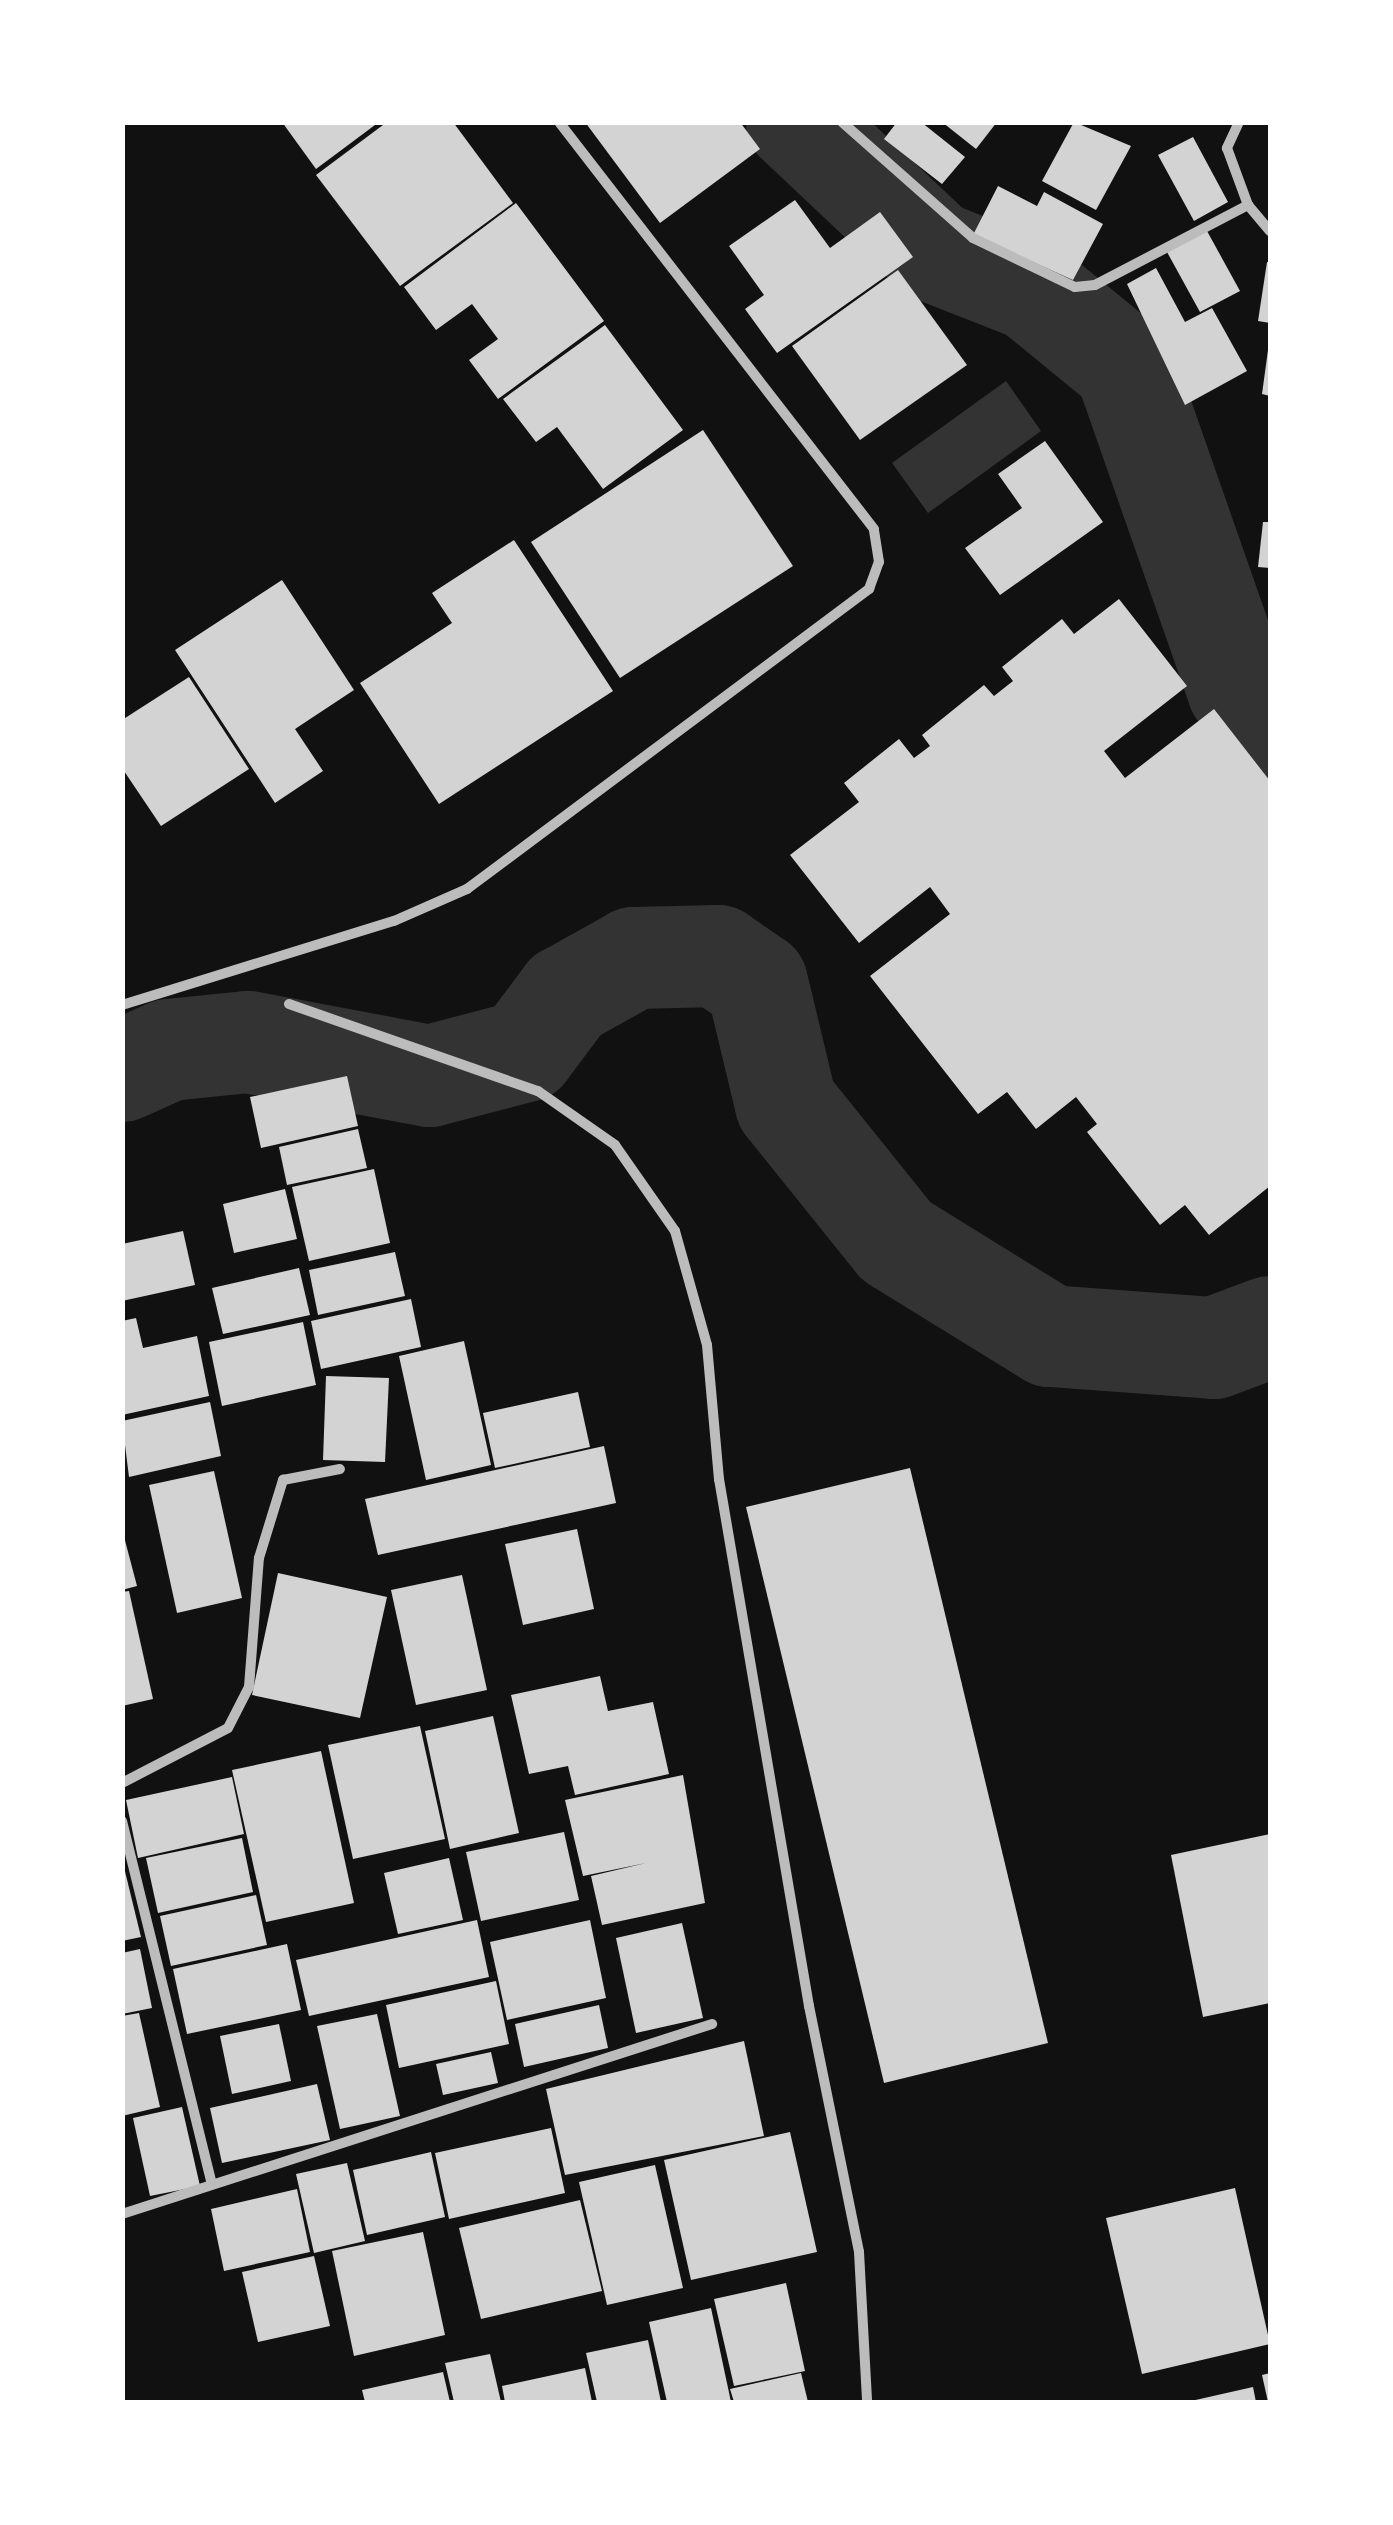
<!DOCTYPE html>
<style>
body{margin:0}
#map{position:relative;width:1393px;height:2525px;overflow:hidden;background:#111;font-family:"Open Sans",sans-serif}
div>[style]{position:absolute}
.water>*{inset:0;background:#333}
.river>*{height:102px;margin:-51px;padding:0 51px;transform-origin:51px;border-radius:51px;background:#333}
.building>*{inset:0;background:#d3d3d3}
.minor>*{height:10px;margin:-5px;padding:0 5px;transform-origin:5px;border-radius:5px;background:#bcbcbc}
span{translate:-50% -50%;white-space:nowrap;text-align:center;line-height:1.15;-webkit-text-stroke:8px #fff;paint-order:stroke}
.frame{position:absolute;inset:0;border:125px solid #fff;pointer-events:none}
</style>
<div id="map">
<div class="water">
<i style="clip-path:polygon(1006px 381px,1041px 431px,928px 513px,892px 463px)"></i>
</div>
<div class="river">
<i style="left:797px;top:122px;width:190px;rotate:43.3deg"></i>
<i style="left:935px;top:252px;width:104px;rotate:21.4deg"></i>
<i style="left:1032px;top:290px;width:120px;rotate:39.3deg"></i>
<i style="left:1125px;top:366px;width:342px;rotate:70.7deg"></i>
<i style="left:1238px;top:689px;width:50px;rotate:49.9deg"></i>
<i style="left:122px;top:1071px;width:51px;rotate:-24.1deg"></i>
<i style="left:169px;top:1050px;width:79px;rotate:-5.8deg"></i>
<i style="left:248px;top:1042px;width:185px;rotate:10.6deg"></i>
<i style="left:430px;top:1076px;width:98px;rotate:-14.7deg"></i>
<i style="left:525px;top:1051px;width:69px;rotate:-53.3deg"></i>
<i style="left:566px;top:996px;width:78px;rotate:-29.2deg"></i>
<i style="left:634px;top:958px;width:84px;rotate:-1.4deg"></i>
<i style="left:718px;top:956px;width:47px;rotate:34.7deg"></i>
<i style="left:757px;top:983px;width:124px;rotate:76.5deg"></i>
<i style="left:786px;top:1104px;width:176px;rotate:51.2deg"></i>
<i style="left:896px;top:1241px;width:181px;rotate:31.7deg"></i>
<i style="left:1050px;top:1336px;width:164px;rotate:4.2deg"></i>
<i style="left:1214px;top:1348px;width:60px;rotate:-20.6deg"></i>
</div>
<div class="building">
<i style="clip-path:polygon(282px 122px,379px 122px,316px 169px)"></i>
<i style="clip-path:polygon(387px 122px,453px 122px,513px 203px,400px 286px,316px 175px)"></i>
<i style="clip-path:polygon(585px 122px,740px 122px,760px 149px,660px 223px)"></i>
<i style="clip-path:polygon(897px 122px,921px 122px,965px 157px,942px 184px,884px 139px)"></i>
<i style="clip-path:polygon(942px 122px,997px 122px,976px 149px)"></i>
<i style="clip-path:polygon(1074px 122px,1131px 146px,1096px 210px,1042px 181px)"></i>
<i style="clip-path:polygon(1193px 137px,1228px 202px,1194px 221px,1158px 155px)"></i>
<i style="clip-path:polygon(998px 186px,1037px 206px,1044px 192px,1103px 224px,1073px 280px,973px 235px)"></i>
<i style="clip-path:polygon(795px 200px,830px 248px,880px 212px,913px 257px,777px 353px,745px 309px,764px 295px,729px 246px)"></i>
<i style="clip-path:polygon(516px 203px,604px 321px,498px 399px,469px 360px,498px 339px,472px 304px,436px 330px,404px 287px)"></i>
<i style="clip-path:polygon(1207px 231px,1240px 291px,1200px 312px,1167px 252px)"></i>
<i style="clip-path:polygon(1267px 262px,1270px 262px,1270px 323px,1258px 321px)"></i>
<i style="clip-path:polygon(1156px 268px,1185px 322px,1212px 308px,1247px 371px,1185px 405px,1127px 284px)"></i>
<i style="clip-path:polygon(898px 270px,967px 365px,860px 440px,792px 346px)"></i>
<i style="clip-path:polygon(605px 325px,683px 430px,603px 489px,557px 427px,536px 442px,503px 399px)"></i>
<i style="clip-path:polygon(1268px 350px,1270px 350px,1270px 396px,1262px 394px)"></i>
<i style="clip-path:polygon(703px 430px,793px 566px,620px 678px,531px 542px)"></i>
<i style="clip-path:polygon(1045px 441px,1103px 522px,1000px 595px,965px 548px,1022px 508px,998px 474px)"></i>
<i style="clip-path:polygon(1263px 522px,1270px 522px,1270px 568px,1258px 567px)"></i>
<i style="clip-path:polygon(514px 540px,613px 691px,439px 804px,360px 683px,452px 623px,432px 593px)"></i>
<i style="clip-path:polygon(282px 580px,354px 690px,295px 729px,323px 771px,275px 803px,175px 650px)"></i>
<i style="clip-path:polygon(1119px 599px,1187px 686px,1104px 751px,1125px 778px,1214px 709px,1270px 781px,1270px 1186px,1209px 1235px,1185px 1205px,1160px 1225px,1087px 1132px,1097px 1124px,1076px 1097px,1036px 1129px,1007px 1092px,978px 1114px,870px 976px,950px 914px,930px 887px,859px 943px,790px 855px,859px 802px,844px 783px,899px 739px,914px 758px,930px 746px,922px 735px,984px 685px,994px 696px,1013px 681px,1002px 667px,1062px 619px,1074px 634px)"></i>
<i style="clip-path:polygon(189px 677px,249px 769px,161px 826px,122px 768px,122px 720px)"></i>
<i style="clip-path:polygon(347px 1076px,358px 1126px,261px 1148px,250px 1097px)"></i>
<i style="clip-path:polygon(358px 1129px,367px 1168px,287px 1185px,279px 1147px)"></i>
<i style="clip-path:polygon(374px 1169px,390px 1243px,309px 1261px,292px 1187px)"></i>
<i style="clip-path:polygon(285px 1189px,297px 1239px,234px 1253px,223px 1204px)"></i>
<i style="clip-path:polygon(183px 1231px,195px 1285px,122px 1301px,122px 1244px)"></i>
<i style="clip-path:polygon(395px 1252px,405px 1296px,318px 1315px,309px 1270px)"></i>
<i style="clip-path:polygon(299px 1268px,310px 1315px,223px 1334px,212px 1288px)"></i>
<i style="clip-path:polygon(411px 1299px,421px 1347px,321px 1369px,311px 1321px)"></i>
<i style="clip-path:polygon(136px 1318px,143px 1348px,197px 1336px,209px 1396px,122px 1415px,122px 1321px)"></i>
<i style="clip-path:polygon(303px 1322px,316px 1385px,222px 1406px,209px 1342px)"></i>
<i style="clip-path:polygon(464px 1341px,491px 1465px,426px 1480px,399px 1356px)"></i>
<i style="clip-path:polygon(326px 1376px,389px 1378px,385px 1462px,323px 1460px)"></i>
<i style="clip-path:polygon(578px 1392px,590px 1447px,495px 1468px,483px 1413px)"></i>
<i style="clip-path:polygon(210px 1402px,221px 1456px,129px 1477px,122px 1421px)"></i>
<i style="clip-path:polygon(604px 1446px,616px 1503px,378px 1555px,365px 1499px)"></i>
<i style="clip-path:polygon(910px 1468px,1048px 2043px,884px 2083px,746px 1507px)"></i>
<i style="clip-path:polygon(214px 1471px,242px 1598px,177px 1613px,149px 1485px)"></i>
<i style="clip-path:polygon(122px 1529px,137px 1586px,122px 1590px)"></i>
<i style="clip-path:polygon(577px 1529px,594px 1609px,523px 1625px,505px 1544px)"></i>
<i style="clip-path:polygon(278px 1573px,387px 1597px,360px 1718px,252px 1695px)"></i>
<i style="clip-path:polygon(462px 1575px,487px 1690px,416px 1705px,391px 1590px)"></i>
<i style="clip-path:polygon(129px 1591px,153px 1699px,122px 1706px,122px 1592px)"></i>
<i style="clip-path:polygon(600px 1676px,608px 1711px,653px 1702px,669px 1774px,575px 1795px,568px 1766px,529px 1774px,511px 1695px)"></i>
<i style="clip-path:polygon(493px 1716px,519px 1833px,450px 1849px,425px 1731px)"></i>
<i style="clip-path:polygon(420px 1726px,445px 1839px,353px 1859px,328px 1745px)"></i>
<i style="clip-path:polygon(321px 1751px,354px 1903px,266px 1922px,232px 1770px)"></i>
<i style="clip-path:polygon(683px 1775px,705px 1903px,602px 1925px,591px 1876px,646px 1863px,583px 1876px,565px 1800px)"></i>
<i style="clip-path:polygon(232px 1777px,244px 1834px,138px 1858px,126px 1800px)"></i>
<i style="clip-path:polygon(564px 1832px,579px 1900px,481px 1921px,466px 1852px)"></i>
<i style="clip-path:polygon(1270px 1834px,1270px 2003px,1203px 2017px,1171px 1855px)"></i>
<i style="clip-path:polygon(242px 1838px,253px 1892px,158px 1913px,146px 1858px)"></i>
<i style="clip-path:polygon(449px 1858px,463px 1920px,398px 1934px,384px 1873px)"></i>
<i style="clip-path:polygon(122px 1859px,141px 1937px,122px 1941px)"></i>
<i style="clip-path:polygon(256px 1895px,267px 1945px,171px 1966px,160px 1916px)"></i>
<i style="clip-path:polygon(477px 1920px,489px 1977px,309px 2016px,296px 1960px)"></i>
<i style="clip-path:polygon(590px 1920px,606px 1998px,507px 2020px,490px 1942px)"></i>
<i style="clip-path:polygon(682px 1923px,703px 2018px,636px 2033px,616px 1938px)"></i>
<i style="clip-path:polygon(287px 1944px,301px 2010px,187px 2034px,173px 1969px)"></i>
<i style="clip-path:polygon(140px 1949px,152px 2008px,122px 2014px,122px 1953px)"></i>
<i style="clip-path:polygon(496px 1981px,509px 2044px,399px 2068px,386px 2005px)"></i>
<i style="clip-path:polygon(599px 2005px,608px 2048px,524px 2067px,515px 2024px)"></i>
<i style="clip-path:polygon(139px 2013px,160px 2107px,122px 2116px,122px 2016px)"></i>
<i style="clip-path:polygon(377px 2014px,400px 2116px,340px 2129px,317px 2026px)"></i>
<i style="clip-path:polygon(279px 2024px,291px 2081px,232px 2094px,220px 2036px)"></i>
<i style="clip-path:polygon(744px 2041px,764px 2136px,565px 2175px,546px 2089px)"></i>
<i style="clip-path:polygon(491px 2052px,498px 2083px,443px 2095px,436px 2064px)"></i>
<i style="clip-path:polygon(317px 2084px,330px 2140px,222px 2163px,210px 2108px)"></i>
<i style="clip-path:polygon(182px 2107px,200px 2186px,150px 2196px,133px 2118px)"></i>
<i style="clip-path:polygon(551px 2128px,565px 2193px,449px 2219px,435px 2153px)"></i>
<i style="clip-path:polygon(790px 2132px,817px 2252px,691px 2280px,664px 2160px)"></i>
<i style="clip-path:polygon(431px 2152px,445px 2217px,367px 2235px,353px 2170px)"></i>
<i style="clip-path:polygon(347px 2163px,365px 2241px,314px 2253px,296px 2174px)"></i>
<i style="clip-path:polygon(655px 2165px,683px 2288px,607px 2305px,579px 2182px)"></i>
<i style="clip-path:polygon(1235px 2188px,1270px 2344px,1142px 2374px,1106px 2218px)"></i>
<i style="clip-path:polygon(297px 2189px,310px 2252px,224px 2271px,211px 2209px)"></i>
<i style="clip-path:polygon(580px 2200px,602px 2291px,481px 2319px,459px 2228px)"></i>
<i style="clip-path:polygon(423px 2232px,445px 2335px,354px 2356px,332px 2251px)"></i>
<i style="clip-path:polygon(314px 2256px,330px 2326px,258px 2342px,242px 2272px)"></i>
<i style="clip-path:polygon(786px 2283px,805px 2371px,734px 2386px,714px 2299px)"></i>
<i style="clip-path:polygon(711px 2308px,731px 2402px,667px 2402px,649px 2322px)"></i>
<i style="clip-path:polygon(648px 2340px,661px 2402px,597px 2402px,586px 2353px)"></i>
<i style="clip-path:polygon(490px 2354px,501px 2402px,454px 2402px,445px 2363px)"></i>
<i style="clip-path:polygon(585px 2368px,592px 2402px,505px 2402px,502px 2386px)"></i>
<i style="clip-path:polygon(443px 2372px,450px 2402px,365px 2402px,362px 2390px)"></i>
<i style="clip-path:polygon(801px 2373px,808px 2402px,734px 2402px,730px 2389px)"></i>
<i style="clip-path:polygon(1270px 2373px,1270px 2402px,1268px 2402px,1262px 2375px)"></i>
<i style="clip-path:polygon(1253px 2387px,1256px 2402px,1191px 2402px,1191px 2401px)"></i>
</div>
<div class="minor">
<i style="left:842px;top:122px;width:175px;rotate:41.5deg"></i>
<i style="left:973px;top:238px;width:113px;rotate:25.7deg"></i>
<i style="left:1075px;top:287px;width:20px;rotate:-6deg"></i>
<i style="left:1095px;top:285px;width:173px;rotate:-27.6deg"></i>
<i style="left:1248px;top:205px;width:34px;rotate:50deg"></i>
<i style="left:1239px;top:122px;width:29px;rotate:115deg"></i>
<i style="left:1227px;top:148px;width:61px;rotate:69.8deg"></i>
<i style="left:289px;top:1004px;width:264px;rotate:19.3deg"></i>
<i style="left:538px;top:1091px;width:94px;rotate:35deg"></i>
<i style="left:615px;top:1145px;width:105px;rotate:55.1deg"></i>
<i style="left:675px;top:1231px;width:118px;rotate:74.3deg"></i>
<i style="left:707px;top:1345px;width:135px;rotate:84.9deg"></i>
<i style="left:719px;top:1479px;width:535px;rotate:80.31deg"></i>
<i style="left:809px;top:2006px;width:251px;rotate:78.5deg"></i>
<i style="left:859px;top:2252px;width:150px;rotate:86.9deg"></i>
<i style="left:122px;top:1005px;width:285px;rotate:-17.2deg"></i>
<i style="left:394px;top:921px;width:80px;rotate:-23.7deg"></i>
<i style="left:467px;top:889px;width:502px;rotate:-36.73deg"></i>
<i style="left:869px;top:589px;width:29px;rotate:-70deg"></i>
<i style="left:879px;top:562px;width:33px;rotate:-99deg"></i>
<i style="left:874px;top:529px;width:515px;rotate:-127.74deg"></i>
<i style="left:122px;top:1783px;width:119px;rotate:-27.4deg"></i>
<i style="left:228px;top:1728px;width:46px;rotate:-62.9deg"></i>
<i style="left:249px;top:1687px;width:129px;rotate:-85.6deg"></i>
<i style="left:259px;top:1558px;width:82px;rotate:-72.9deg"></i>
<i style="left:283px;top:1480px;width:58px;rotate:-10.9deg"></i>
<i style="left:122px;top:1821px;width:374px;rotate:76.1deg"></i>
<i style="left:122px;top:2214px;width:620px;rotate:-17.85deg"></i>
</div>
<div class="frame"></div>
</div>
